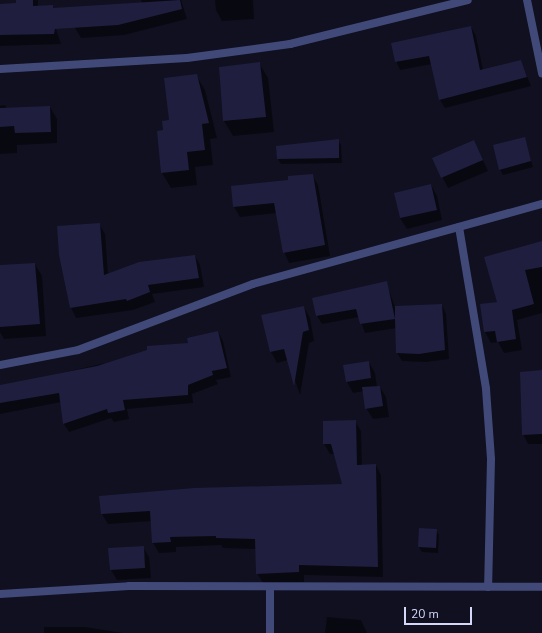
<!DOCTYPE html>
<style>
body{margin:0}
#map{position:relative;width:542px;height:633px;overflow:hidden;background:#101020;font-family:"Nunito Sans",sans-serif}
div>[style]{position:absolute}
.shadow>*{inset:0;background:#0007}
.building>*{inset:0;background:#1f1e3f}
.street>*{height:8px;margin:-4px;padding:0 4px;transform-origin:4px;border-radius:4px;background:#414979}
span{translate:-50% -50%;white-space:nowrap;text-align:center;line-height:1.15;-webkit-text-stroke:4px #101020;paint-order:stroke}
.scale{position:absolute;left:404px;top:607px;width:68px;height:18px;box-sizing:border-box;border:2px solid #d4d7fa;border-top:0;padding-left:5px;font-size:12px;line-height:14px;white-space:nowrap;color:#d4d7fa;-webkit-text-stroke:3px #101020;paint-order:stroke}
</style>
<div id="map">
<div class="shadow">
<i style="clip-path:polygon(17px 0,38px 0,38px 7px,52px 17px,61px 44px,0 46px,0 5px,17px 4px)"></i>
<i style="clip-path:polygon(141px 0,181px 0,187px 19px,124px 35px,81px 38px,75px 28px,142px 3px)"></i>
<i style="clip-path:polygon(215px 0,253px 0,254px 19px,222px 21px,216px 10px)"></i>
<i style="clip-path:polygon(471px 27px,476px 36px,483px 70px,521px 61px,531px 86px,445px 108px,440px 100px,432px 64px,400px 70px,396px 61px)"></i>
<i style="clip-path:polygon(259px 63px,268px 78px,274px 132px,233px 136px,224px 121px,220px 67px)"></i>
<i style="clip-path:polygon(196px 75px,205px 90px,217px 138px,210px 139px,213px 165px,195px 167px,197px 185px,171px 188px,162px 173px,158px 132px,164px 131px)"></i>
<i style="clip-path:polygon(5px 105px,7px 109px,50px 107px,57px 119px,57px 143px,17px 145px,17px 153px,0 154px,0 106px)"></i>
<i style="clip-path:polygon(524px 138px,533px 167px,503px 175px,500px 170px)"></i>
<i style="clip-path:polygon(338px 140px,341px 145px,342px 163px,281px 164px,278px 159px)"></i>
<i style="clip-path:polygon(474px 141px,488px 171px,448px 188px,433px 159px)"></i>
<i style="clip-path:polygon(312px 175px,318px 185px,330px 256px,289px 263px,284px 252px,277px 213px,240px 217px,234px 207px,289px 181px)"></i>
<i style="clip-path:polygon(431px 185px,437px 196px,442px 220px,407px 229px,400px 218px,395px 194px)"></i>
<i style="clip-path:polygon(99px 224px,105px 234px,108px 274px,195px 256px,200px 265px,204px 287px,152px 294px,155px 302px,133px 310px,76px 318px,71px 308px,60px 255px)"></i>
<i style="clip-path:polygon(542px 242px,542px 313px,517px 320px,522px 350px,504px 353px,498px 342px,491px 343px,485px 332px,481px 305px,498px 302px,485px 257px)"></i>
<i style="clip-path:polygon(35px 264px,42px 276px,46px 336px,4px 339px,0 332px,0 266px)"></i>
<i style="clip-path:polygon(386px 282px,395px 307px,442px 305px,446px 314px,449px 359px,425px 362px,402px 361px,397px 353px,397px 328px,365px 333px,359px 317px,322px 324px,317px 316px,313px 298px)"></i>
<i style="clip-path:polygon(304px 307px,310px 318px,314px 341px,309px 343px,300px 395px,288px 360px,277px 363px,271px 352px,262px 315px)"></i>
<i style="clip-path:polygon(218px 332px,223px 341px,231px 377px,216px 380px,218px 384px,192px 394px,193px 403px,127px 409px,129px 419px,114px 422px,111px 418px,69px 432px,64px 424px,61px 402px,0 414px,0 387px,189px 344px)"></i>
<i style="clip-path:polygon(369px 362px,375px 373px,377px 387px,380px 387px,386px 397px,389px 417px,373px 419px,366px 408px,364px 391px,353px 393px,347px 382px,344px 366px)"></i>
<i style="clip-path:polygon(542px 371px,542px 444px,528px 444px,523px 434px)"></i>
<i style="clip-path:polygon(355px 421px,361px 431px,362px 466px,376px 465px,381px 475px,383px 577px,304px 575px,304px 582px,263px 583px,257px 573px,256px 549px,223px 548px,221px 545px,176px 547px,176px 552px,159px 553px,153px 543px,152px 521px,108px 524px,102px 514px,343px 485px,335px 454px,330px 454px,324px 444px)"></i>
<i style="clip-path:polygon(420px 529px,436px 530px,439px 535px,438px 553px,422px 552px,419px 547px)"></i>
<i style="clip-path:polygon(143px 547px,149px 557px,151px 578px,117px 580px,111px 570px)"></i>
<i style="clip-path:polygon(327px 617px,361px 620px,367px 633px,325px 633px)"></i>
<i style="clip-path:polygon(44px 627px,85px 627px,123px 633px,44px 633px)"></i>
</div>
<div class="building">
<i style="clip-path:polygon(16px 0,33px 0,33px 6px,53px 5px,53px 8px,180px 0,182px 9px,118px 25px,55px 29px,54px 34px,0 35px,0 4px,16px 3px)"></i>
<i style="clip-path:polygon(471px 26px,480px 70px,521px 60px,527px 77px,439px 100px,429px 56px,395px 62px,391px 43px)"></i>
<i style="clip-path:polygon(260px 62px,266px 117px,223px 121px,219px 67px)"></i>
<i style="clip-path:polygon(197px 74px,209px 123px,202px 124px,205px 150px,187px 152px,189px 170px,161px 173px,157px 131px,163px 130px,162px 121px,169px 120px,164px 78px)"></i>
<i style="clip-path:polygon(50px 106px,51px 132px,15px 133px,14px 126px,0 127px,0 108px)"></i>
<i style="clip-path:polygon(525px 137px,531px 161px,499px 170px,493px 145px)"></i>
<i style="clip-path:polygon(339px 139px,339px 158px,277px 159px,276px 146px)"></i>
<i style="clip-path:polygon(474px 140px,483px 160px,441px 178px,432px 158px)"></i>
<i style="clip-path:polygon(313px 174px,325px 245px,283px 253px,274px 203px,233px 207px,231px 186px,288px 180px,288px 176px)"></i>
<i style="clip-path:polygon(431px 184px,437px 210px,400px 218px,394px 193px)"></i>
<i style="clip-path:polygon(100px 223px,104px 275px,139px 262px,195px 255px,199px 278px,148px 285px,150px 292px,127px 301px,126px 299px,70px 308px,59px 255px,57px 226px)"></i>
<i style="clip-path:polygon(542px 241px,542px 267px,525px 270px,534px 304px,512px 310px,516px 339px,497px 342px,495px 331px,484px 332px,480px 304px,497px 302px,484px 257px)"></i>
<i style="clip-path:polygon(35px 263px,40px 324px,0 327px,0 265px)"></i>
<i style="clip-path:polygon(387px 281px,395px 319px,395px 306px,442px 304px,445px 350px,419px 354px,396px 353px,395px 319px,360px 324px,356px 309px,316px 316px,312px 298px)"></i>
<i style="clip-path:polygon(304px 306px,309px 330px,303px 332px,294px 386px,284px 349px,270px 352px,261px 315px)"></i>
<i style="clip-path:polygon(218px 331px,227px 368px,212px 371px,213px 375px,188px 385px,188px 395px,123px 400px,125px 410px,108px 413px,107px 409px,63px 424px,59px 393px,0 403px,0 385px,97px 366px,147px 350px,147px 346px,188px 343px,187px 338px)"></i>
<i style="clip-path:polygon(369px 361px,371px 378px,346px 382px,343px 365px)"></i>
<i style="clip-path:polygon(542px 370px,542px 434px,522px 435px,520px 372px)"></i>
<i style="clip-path:polygon(380px 386px,383px 406px,365px 409px,362px 387px)"></i>
<i style="clip-path:polygon(356px 420px,357px 465px,376px 464px,378px 567px,299px 565px,299px 572px,256px 574px,255px 539px,216px 538px,216px 536px,170px 537px,171px 542px,152px 543px,150px 511px,101px 514px,99px 496px,194px 488px,342px 484px,331px 444px,323px 444px,323px 421px)"></i>
<i style="clip-path:polygon(419px 528px,437px 529px,436px 548px,418px 547px)"></i>
<i style="clip-path:polygon(144px 546px,145px 568px,110px 570px,108px 548px)"></i>
</div>
<div class="street">
<i style="left:527px;top:0;width:75px;rotate:78.4deg"></i>
<i style="left:0;top:69px;width:187px;rotate:-3.4deg"></i>
<i style="left:187px;top:58px;width:104px;rotate:-7.7deg"></i>
<i style="left:290px;top:44px;width:183px;rotate:-13.9deg"></i>
<i style="left:459px;top:227px;width:164px;rotate:80.5deg"></i>
<i style="left:486px;top:389px;width:70px;rotate:85.9deg"></i>
<i style="left:491px;top:459px;width:128px;rotate:91.3deg"></i>
<i style="left:0;top:365px;width:79px;rotate:-10.9deg"></i>
<i style="left:78px;top:350px;width:187px;rotate:-20.7deg"></i>
<i style="left:253px;top:284px;width:300px;rotate:-15.5deg"></i>
<i style="left:270px;top:587px;width:46px;rotate:90deg"></i>
<i style="left:0;top:594px;width:129px;rotate:-3.5deg"></i>
<i style="left:129px;top:586px;width:413px;rotate:0.1deg"></i>
</div>
<div class="scale">20 m</div>
</div>
